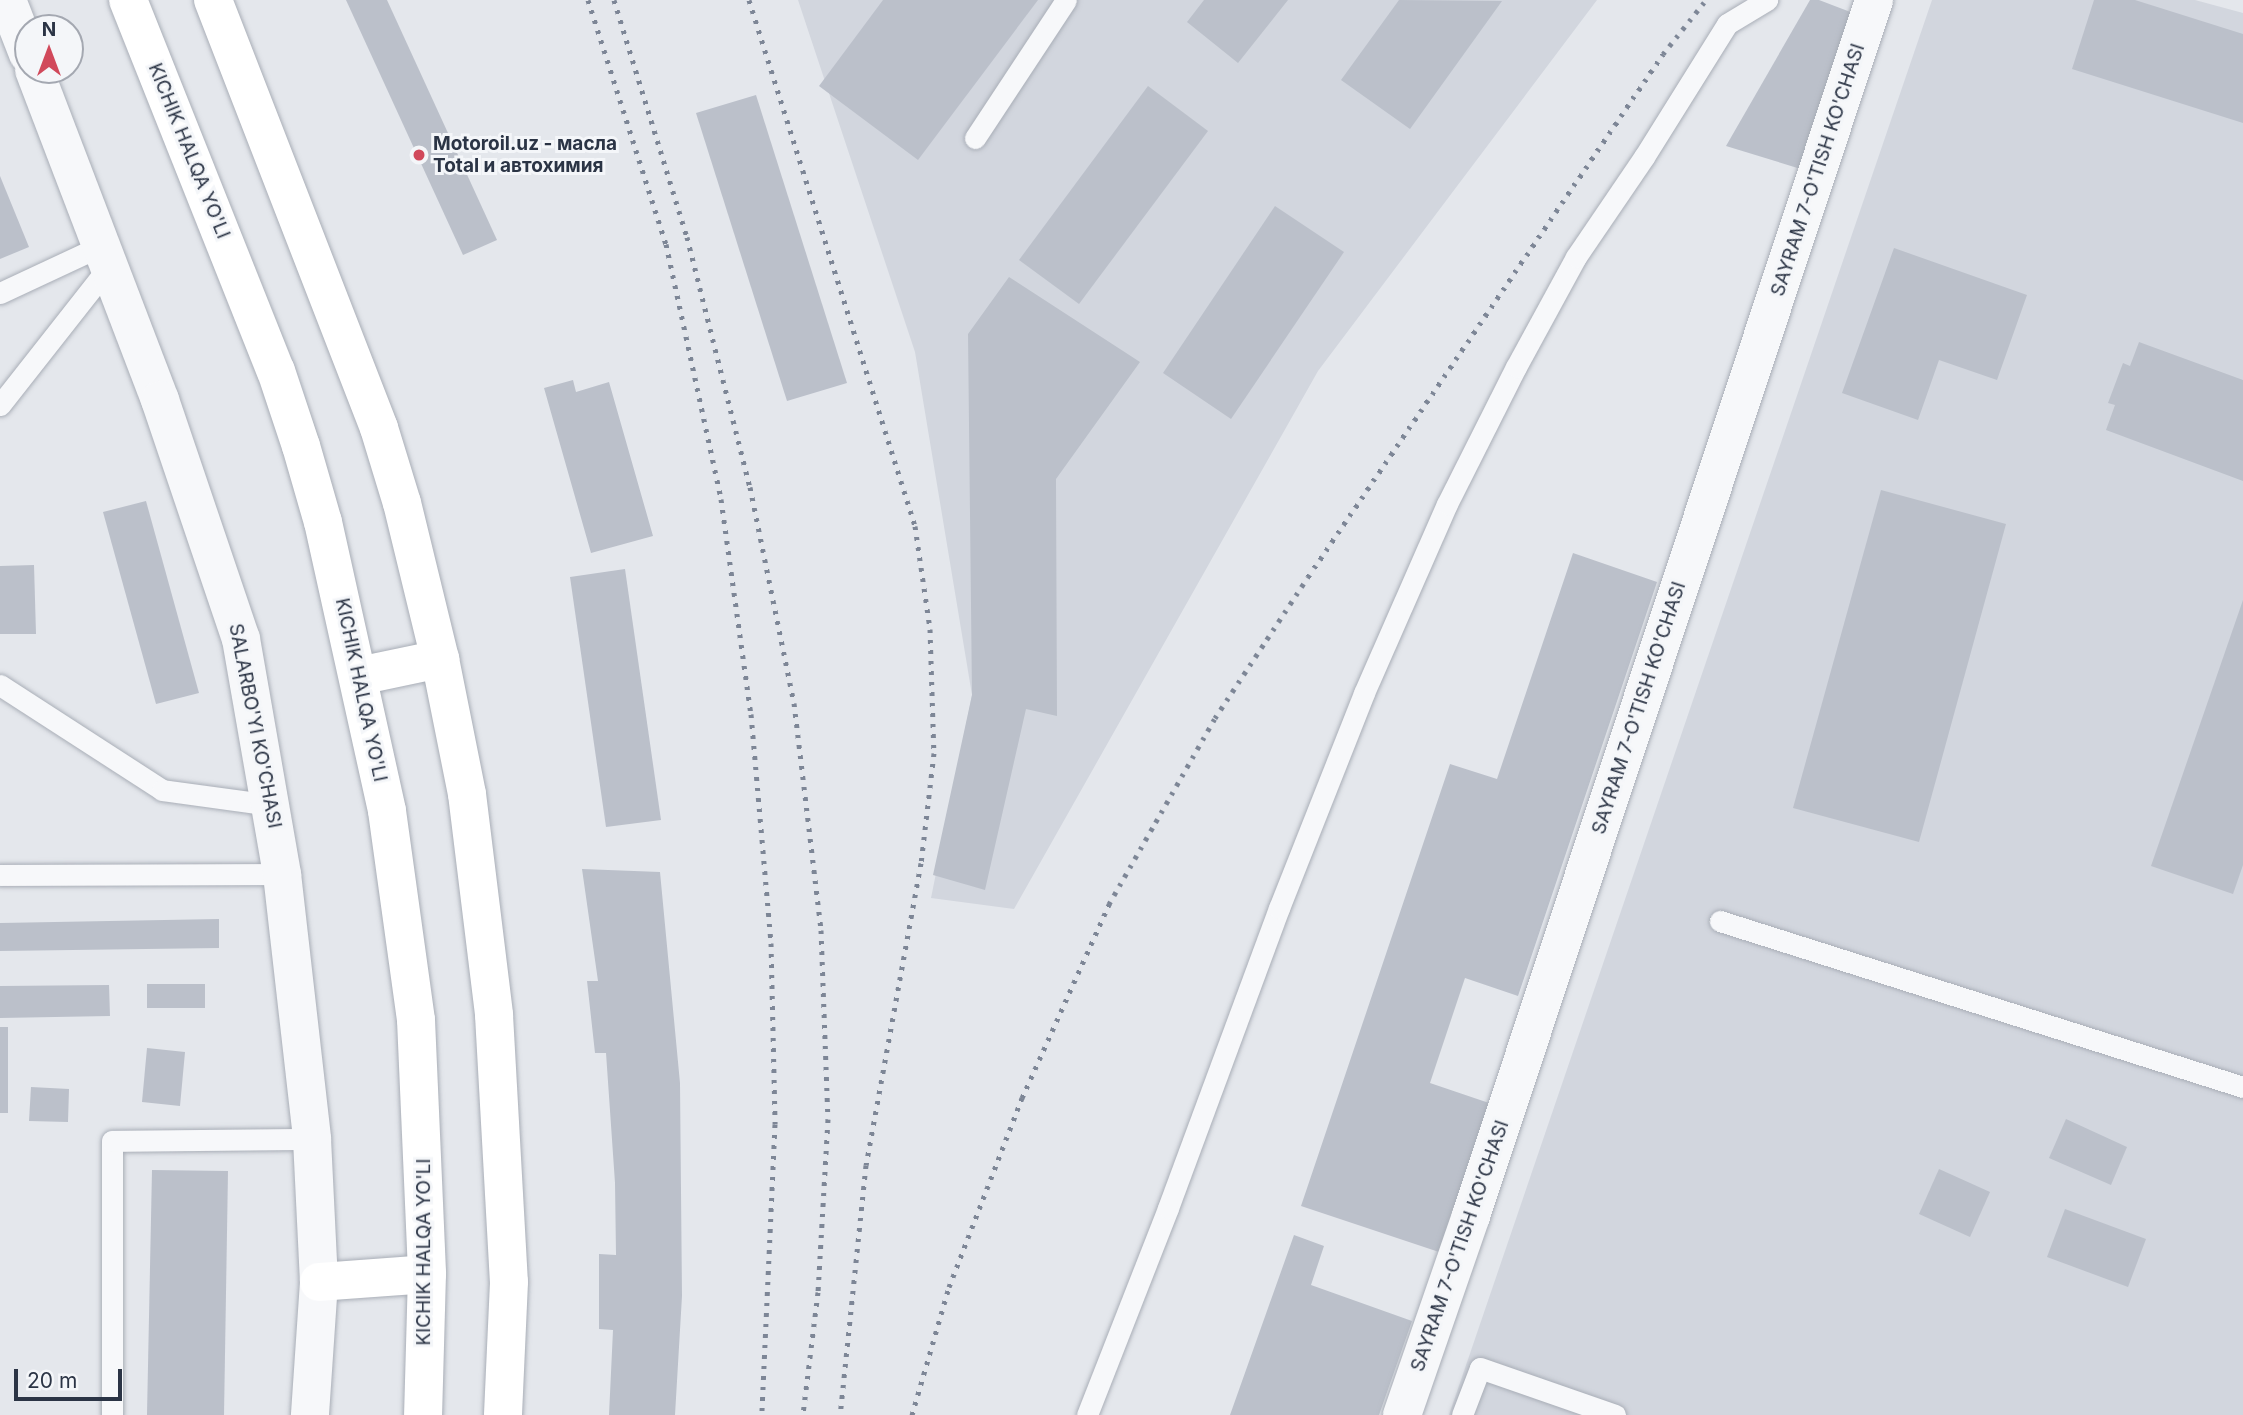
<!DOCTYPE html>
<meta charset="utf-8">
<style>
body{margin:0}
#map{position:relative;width:2243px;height:1415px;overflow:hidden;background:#e4e7ec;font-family:Inter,sans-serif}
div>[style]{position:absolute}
.built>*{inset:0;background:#d2d6de}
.building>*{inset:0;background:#bbc0ca}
.roads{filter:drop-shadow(0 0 2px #a9aeb7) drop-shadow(0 0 2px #a9aeb7)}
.lane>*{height:21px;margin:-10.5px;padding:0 10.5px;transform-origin:10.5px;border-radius:10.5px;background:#f7f8fa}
.street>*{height:38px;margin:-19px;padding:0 19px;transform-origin:19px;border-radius:19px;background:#f7f8fa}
.highway>*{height:38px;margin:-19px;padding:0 19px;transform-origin:19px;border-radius:19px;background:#fff}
.rail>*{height:5px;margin-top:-2.5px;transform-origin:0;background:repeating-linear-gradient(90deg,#7d8696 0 3.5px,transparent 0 10.5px)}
.dots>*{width:19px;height:19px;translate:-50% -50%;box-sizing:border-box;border:4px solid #f4f6f9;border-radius:50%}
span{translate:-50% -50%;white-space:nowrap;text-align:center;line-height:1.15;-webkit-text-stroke:6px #f4f6f9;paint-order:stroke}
.poi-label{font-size:19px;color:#2b3445;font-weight:700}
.left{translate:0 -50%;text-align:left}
.street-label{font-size:19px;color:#2b3445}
.north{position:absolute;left:14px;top:14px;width:70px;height:70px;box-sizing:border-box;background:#f4f6f9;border:2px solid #a4a8b1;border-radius:50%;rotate:0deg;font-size:19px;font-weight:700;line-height:28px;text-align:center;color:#2b3445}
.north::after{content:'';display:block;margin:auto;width:24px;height:32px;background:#d1495b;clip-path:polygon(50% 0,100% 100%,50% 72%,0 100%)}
.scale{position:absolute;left:14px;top:1369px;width:108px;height:32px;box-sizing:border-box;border:4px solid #2b3445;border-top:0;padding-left:9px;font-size:21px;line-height:24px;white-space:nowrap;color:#2b3445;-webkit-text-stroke:5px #f4f6f9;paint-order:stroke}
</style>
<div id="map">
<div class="built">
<i style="clip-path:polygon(798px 0,1597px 0,1318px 371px,1014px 909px,931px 898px,972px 695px,915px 352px)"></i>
<i style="clip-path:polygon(1932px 0,2195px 0,2243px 13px,2243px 1415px,1449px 1415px)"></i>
</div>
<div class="building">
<i style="clip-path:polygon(346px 0,387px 0,497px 240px,463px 255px)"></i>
<i style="clip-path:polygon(883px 0,1038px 0,918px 160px,819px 86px)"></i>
<i style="clip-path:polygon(1204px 0,1288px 0,1238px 63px,1187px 22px)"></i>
<i style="clip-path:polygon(1399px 0,1502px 1px,1410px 129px,1341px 80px)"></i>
<i style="clip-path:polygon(1810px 0,1819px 0,1853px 13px,1804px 170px,1726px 146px)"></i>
<i style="clip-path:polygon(2094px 0,2135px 0,2243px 34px,2243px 123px,2072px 69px)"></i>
<i style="clip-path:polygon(1148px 86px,1208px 131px,1079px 304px,1019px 260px)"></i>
<i style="clip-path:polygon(756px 95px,847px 383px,787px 401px,696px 113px)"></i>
<i style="clip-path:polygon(0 176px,29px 247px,0 259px)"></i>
<i style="clip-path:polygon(1275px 206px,1344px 252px,1231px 419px,1163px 373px)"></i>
<i style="clip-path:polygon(1894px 248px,2027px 295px,1997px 380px,1939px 360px,1918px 420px,1842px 393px)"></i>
<i style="clip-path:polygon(1009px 277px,1140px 362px,1056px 479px,1057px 716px,1026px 709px,985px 890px,933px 875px,972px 695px,968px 334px)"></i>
<i style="clip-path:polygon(2139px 342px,2243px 380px,2243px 481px,2106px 430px,2115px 405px,2108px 403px,2123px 363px,2130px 366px)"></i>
<i style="clip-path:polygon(573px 380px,576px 392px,609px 382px,653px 536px,591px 553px,544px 388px)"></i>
<i style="clip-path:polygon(1881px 490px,2006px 524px,1919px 842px,1793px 808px)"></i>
<i style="clip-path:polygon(146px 501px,199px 693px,156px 704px,103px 512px)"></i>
<i style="clip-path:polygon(1573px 553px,1657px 582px,1518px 996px,1465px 978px,1430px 1083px,1489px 1103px,1439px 1252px,1301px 1206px,1450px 764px,1497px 779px)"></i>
<i style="clip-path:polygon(34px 565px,36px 634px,0 634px,0 566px)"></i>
<i style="clip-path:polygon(625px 569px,661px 820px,606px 827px,570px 577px)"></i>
<i style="clip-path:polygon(2243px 600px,2243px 865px,2233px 894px,2151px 866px)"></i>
<i style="clip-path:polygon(582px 869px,660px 872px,680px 1083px,682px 1296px,675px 1415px,609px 1415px,613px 1330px,599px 1329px,599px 1254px,616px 1255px,615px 1183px,606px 1053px,595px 1053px,587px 981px,598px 981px)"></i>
<i style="clip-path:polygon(219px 919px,219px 948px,0 951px,0 923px)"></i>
<i style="clip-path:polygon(147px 984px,205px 984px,205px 1008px,147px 1008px)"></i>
<i style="clip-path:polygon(109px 985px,110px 1016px,0 1018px,0 986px)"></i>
<i style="clip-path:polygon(0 1027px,8px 1027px,8px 1113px,0 1113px)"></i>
<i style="clip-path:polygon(147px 1048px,185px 1052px,180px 1106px,142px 1102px)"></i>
<i style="clip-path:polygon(31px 1087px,69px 1089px,68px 1122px,29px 1121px)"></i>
<i style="clip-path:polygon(2066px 1119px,2127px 1147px,2111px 1185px,2049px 1158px)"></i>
<i style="clip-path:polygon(1939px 1169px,1990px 1192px,1970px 1237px,1919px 1214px)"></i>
<i style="clip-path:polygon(152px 1170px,228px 1171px,224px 1415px,147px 1415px)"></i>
<i style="clip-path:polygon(2065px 1209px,2146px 1239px,2128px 1287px,2047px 1257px)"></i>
<i style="clip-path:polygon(1294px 1235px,1324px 1246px,1311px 1285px,1412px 1321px,1379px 1415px,1230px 1415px)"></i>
</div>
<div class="roads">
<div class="lane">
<i style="left:975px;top:138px;width:165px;rotate:-56.6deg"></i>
<i style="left:0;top:293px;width:114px;rotate:-25deg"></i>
<i style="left:0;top:405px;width:178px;rotate:-51.8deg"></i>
<i style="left:0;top:685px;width:193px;rotate:32.9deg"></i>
<i style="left:162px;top:790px;width:111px;rotate:7.8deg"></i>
<i style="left:0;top:875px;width:282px;rotate:-0.2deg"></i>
<i style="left:1720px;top:921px;width:549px;rotate:17.61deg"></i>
<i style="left:112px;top:1415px;width:274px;rotate:-90deg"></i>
<i style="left:112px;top:1141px;width:200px;rotate:-0.6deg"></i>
<i style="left:1087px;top:1415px;width:222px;rotate:-68.6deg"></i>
<i style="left:1168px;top:1208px;width:320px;rotate:-69.7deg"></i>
<i style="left:1279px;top:908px;width:231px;rotate:-68.4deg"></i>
<i style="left:1364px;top:693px;width:206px;rotate:-66.3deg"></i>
<i style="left:1447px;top:504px;width:153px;rotate:-63.3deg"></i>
<i style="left:1516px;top:367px;width:125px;rotate:-61.4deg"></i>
<i style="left:1576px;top:257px;width:121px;rotate:-55.8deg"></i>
<i style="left:1644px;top:157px;width:157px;rotate:-58deg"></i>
<i style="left:1727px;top:24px;width:47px;rotate:-31deg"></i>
<i style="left:1462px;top:1415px;width:50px;rotate:-69deg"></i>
<i style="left:1480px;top:1368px;width:143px;rotate:19.2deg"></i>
</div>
<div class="street">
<i style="left:7px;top:0;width:58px;rotate:68.7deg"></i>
<i style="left:34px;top:70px;width:353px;rotate:69.1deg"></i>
<i style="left:160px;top:400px;width:252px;rotate:71.3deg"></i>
<i style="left:241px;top:639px;width:239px;rotate:80.1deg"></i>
<i style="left:282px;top:874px;width:267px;rotate:83.5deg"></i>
<i style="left:312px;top:1139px;width:143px;rotate:87.2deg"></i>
<i style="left:319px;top:1282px;width:133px;rotate:93.9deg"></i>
<i style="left:1402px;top:1415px;width:211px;rotate:-70.9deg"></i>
<i style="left:1471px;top:1216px;width:1281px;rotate:-71.66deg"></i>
</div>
<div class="highway">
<i style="left:128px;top:0;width:399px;rotate:68.3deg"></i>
<i style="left:276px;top:371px;width:79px;rotate:71.6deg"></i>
<i style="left:301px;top:446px;width:79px;rotate:73.9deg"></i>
<i style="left:323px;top:522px;width:296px;rotate:77.5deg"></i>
<i style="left:387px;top:811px;width:211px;rotate:82.1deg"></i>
<i style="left:416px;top:1020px;width:254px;rotate:87.5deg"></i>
<i style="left:427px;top:1274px;width:141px;rotate:91.6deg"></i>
<i style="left:213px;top:0;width:459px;rotate:68.8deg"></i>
<i style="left:379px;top:428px;width:78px;rotate:73deg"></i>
<i style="left:402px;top:503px;width:161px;rotate:76.3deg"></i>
<i style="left:440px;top:659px;width:138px;rotate:78.7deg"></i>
<i style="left:467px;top:794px;width:223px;rotate:83deg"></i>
<i style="left:494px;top:1015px;width:267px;rotate:86.8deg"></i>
<i style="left:509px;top:1282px;width:133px;rotate:92.6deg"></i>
<i style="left:359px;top:676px;width:83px;rotate:-11.9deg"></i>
<i style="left:319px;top:1282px;width:108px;rotate:-4.2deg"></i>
</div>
</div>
<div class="rail">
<i style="left:588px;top:0;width:256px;rotate:72.3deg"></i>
<i style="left:666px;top:244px;width:261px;rotate:77.8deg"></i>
<i style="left:721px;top:499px;width:217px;rotate:82.1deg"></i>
<i style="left:751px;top:714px;width:230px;rotate:85deg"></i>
<i style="left:771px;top:943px;width:181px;rotate:88.7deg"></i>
<i style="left:775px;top:1124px;width:291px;rotate:92.6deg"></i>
<i style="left:614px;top:0;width:248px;rotate:72.9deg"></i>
<i style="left:687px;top:237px;width:258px;rotate:75.9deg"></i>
<i style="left:750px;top:487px;width:220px;rotate:78.5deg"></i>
<i style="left:794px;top:703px;width:229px;rotate:83.2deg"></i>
<i style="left:821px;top:930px;width:189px;rotate:87.9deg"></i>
<i style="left:828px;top:1119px;width:173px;rotate:93.3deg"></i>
<i style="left:818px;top:1292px;width:124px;rotate:97deg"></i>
<i style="left:749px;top:0;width:552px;rotate:72.48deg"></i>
<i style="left:915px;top:526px;width:104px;rotate:81.7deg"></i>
<i style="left:930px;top:629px;width:124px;rotate:88.2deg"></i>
<i style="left:934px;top:753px;width:111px;rotate:96.7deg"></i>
<i style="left:921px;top:863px;width:307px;rotate:100.3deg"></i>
<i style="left:866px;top:1165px;width:251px;rotate:95.9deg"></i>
<i style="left:912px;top:1415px;width:133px;rotate:-73.9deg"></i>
<i style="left:949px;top:1287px;width:203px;rotate:-68.9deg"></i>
<i style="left:1022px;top:1098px;width:213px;rotate:-65.8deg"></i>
<i style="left:1109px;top:904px;width:214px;rotate:-60.3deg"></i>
<i style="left:1215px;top:718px;width:169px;rotate:-56.6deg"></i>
<i style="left:1308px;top:577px;width:632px;rotate:-55.83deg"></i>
<i style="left:1663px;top:54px;width:69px;rotate:-51.5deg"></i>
</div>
<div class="dots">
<i style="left:419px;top:155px;background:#d1495b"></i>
</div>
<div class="poi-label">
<span class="left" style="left:433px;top:155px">Motoroil.uz - масла<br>Total и автохимия</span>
</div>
<div class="street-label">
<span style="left:189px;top:151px;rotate:68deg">KICHIK HALQA YO'LI</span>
<span style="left:1818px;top:170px;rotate:-72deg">SAYRAM 7-O'TISH KO'CHASI</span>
<span style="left:361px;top:690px;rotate:78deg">KICHIK HALQA YO'LI</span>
<span style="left:1639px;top:708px;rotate:-72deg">SAYRAM 7-O'TISH KO'CHASI</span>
<span style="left:255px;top:726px;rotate:79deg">SALARBO'YI KO'CHASI</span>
<span style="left:1460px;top:1246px;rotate:-71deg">SAYRAM 7-O'TISH KO'CHASI</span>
<span style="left:424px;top:1252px;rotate:-90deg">KICHIK HALQA YO'LI</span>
</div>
<div class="north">N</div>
<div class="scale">20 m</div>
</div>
